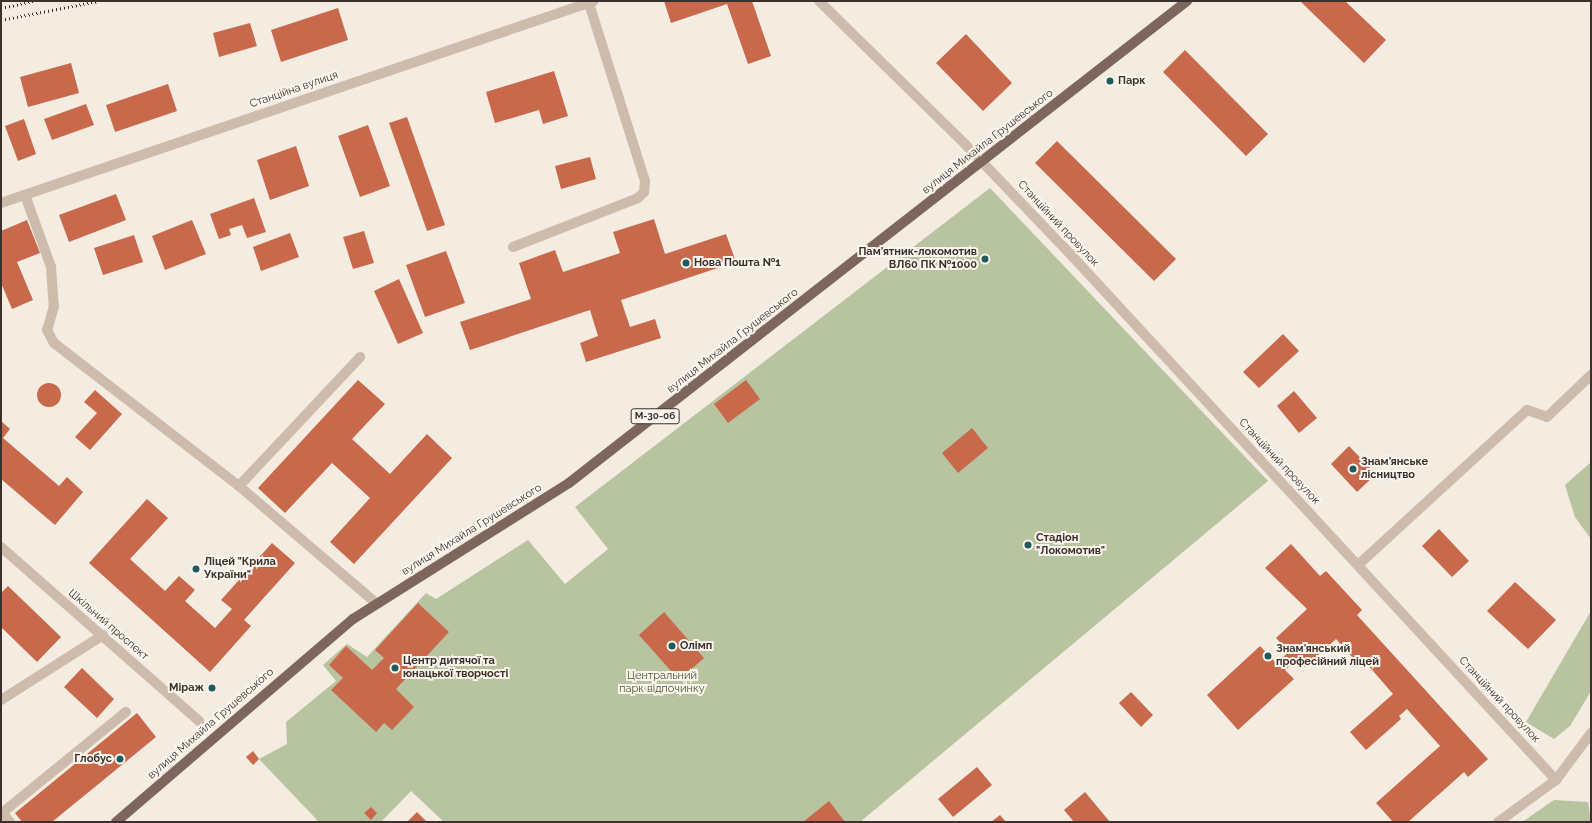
<!DOCTYPE html>
<meta charset="utf-8">
<style>
body{margin:0}
#map{position:relative;width:1592px;height:823px;overflow:hidden;background:#f4ebe1;font-family:Raleway,sans-serif}
div>[style]{position:absolute}
.green>*{inset:0;background:#b8c4a0}
.building>*{inset:0;background:#c8694b}
.round{border-radius:50%}
.minor>*{height:10px;margin:-5px;padding:0 5px;transform-origin:5px;border-radius:5px;background:#cdbbac}
.major>*{height:10px;margin:-5px;padding:0 5px;transform-origin:5px;border-radius:5px;background:#7d675c}
.rail>*{height:3px;margin-top:-1.5px;transform-origin:0;background:repeating-linear-gradient(90deg,#3b302b 0 1px,transparent 0 4px)}
.dots>*{width:11px;height:11px;translate:-50% -50%;box-sizing:border-box;border:2px solid #fbf5ee;border-radius:50%}
span{translate:-50% -50%;white-space:nowrap;text-align:center;line-height:1.15;-webkit-text-stroke:4px #fbf5ee;paint-order:stroke}
.shield-label span{padding:1px 3px;background:#fbf5ee;border:1px solid;border-radius:3px;-webkit-text-stroke-width:0}
.shield-label{font-size:10px;color:#3b302b;font-weight:700}
.poi-label{font-size:11px;color:#3b302b;font-weight:700}
.left{translate:0 -50%;text-align:left}
.right{translate:-100% -50%;text-align:right}
.street-label{font-size:11px;color:#3b302b}
.park-label{font-size:11px;color:#4a5a2e}
.frame{position:absolute;inset:0;border:2px solid #3b302b;pointer-events:none}
</style>
<div id="map">
<div class="green">
<i style="clip-path:polygon(990px 188px,1268px 481px,860px 822px,444px 822px,411px 791px,381px 822px,319px 822px,259px 759px,287px 744px,286px 722px,336px 681px,323px 665px,347px 644px,367px 657px,426px 593px,436px 599px,528px 540px,565px 584px,608px 549px,575px 507px)"></i>
<i style="clip-path:polygon(1591px 462px,1591px 539px,1575px 517px,1565px 485px)"></i>
<i style="clip-path:polygon(1591px 611px,1591px 691px,1570px 726px,1554px 739px,1526px 722px)"></i>
<i style="clip-path:polygon(1554px 800px,1588px 802px,1591px 822px,1522px 822px)"></i>
</div>
<div class="building">
<i style="clip-path:polygon(664px 1px,752px 1px,771px 56px,748px 64px,727px 4px,671px 23px)"></i>
<i style="clip-path:polygon(1300px 1px,1345px 1px,1386px 40px,1364px 63px)"></i>
<i style="clip-path:polygon(338px 8px,348px 40px,281px 62px,271px 30px)"></i>
<i style="clip-path:polygon(250px 23px,257px 46px,219px 57px,213px 33px)"></i>
<i style="clip-path:polygon(966px 34px,1012px 83px,983px 111px,936px 63px)"></i>
<i style="clip-path:polygon(1185px 50px,1268px 134px,1246px 156px,1163px 72px)"></i>
<i style="clip-path:polygon(71px 63px,79px 93px,28px 107px,20px 77px)"></i>
<i style="clip-path:polygon(554px 71px,568px 116px,543px 124px,539px 110px,495px 123px,486px 92px)"></i>
<i style="clip-path:polygon(168px 84px,177px 111px,115px 132px,106px 105px)"></i>
<i style="clip-path:polygon(86px 104px,94px 125px,52px 140px,44px 119px)"></i>
<i style="clip-path:polygon(407px 117px,445px 225px,427px 231px,389px 123px)"></i>
<i style="clip-path:polygon(24px 119px,36px 154px,18px 161px,5px 126px)"></i>
<i style="clip-path:polygon(368px 125px,390px 186px,360px 197px,338px 136px)"></i>
<i style="clip-path:polygon(1057px 141px,1176px 259px,1154px 281px,1035px 163px)"></i>
<i style="clip-path:polygon(296px 146px,309px 186px,270px 200px,257px 160px)"></i>
<i style="clip-path:polygon(590px 157px,596px 179px,561px 189px,555px 166px)"></i>
<i style="clip-path:polygon(116px 194px,126px 220px,69px 242px,59px 215px)"></i>
<i style="clip-path:polygon(254px 198px,266px 232px,247px 238px,242px 225px,229px 229px,231px 235px,219px 239px,210px 214px)"></i>
<i style="clip-path:polygon(654px 219px,665px 254px,726px 234px,736px 262px,621px 300px,630px 327px,655px 319px,661px 338px,586px 362px,580px 343px,598px 336px,590px 310px,470px 350px,460px 322px,531px 299px,519px 263px,555px 250px,563px 272px,620px 253px,613px 232px)"></i>
<i style="clip-path:polygon(27px 220px,40px 253px,17px 262px,33px 300px,12px 309px,1px 283px,1px 231px)"></i>
<i style="clip-path:polygon(192px 220px,206px 254px,165px 270px,152px 236px)"></i>
<i style="clip-path:polygon(364px 231px,374px 263px,353px 269px,343px 237px)"></i>
<i style="clip-path:polygon(290px 233px,299px 257px,261px 271px,253px 247px)"></i>
<i style="clip-path:polygon(134px 235px,143px 262px,103px 275px,94px 248px)"></i>
<i style="clip-path:polygon(446px 251px,465px 303px,425px 317px,406px 265px)"></i>
<i style="clip-path:polygon(399px 279px,423px 333px,398px 344px,374px 291px)"></i>
<i style="clip-path:polygon(1283px 334px,1299px 351px,1259px 388px,1243px 372px)"></i>
<i style="clip-path:polygon(358px 380px,385px 404px,352px 439px,390px 474px,427px 434px,452px 458px,354px 564px,330px 542px,370px 498px,332px 463px,285px 513px,258px 488px)"></i>
<i style="clip-path:polygon(746px 380px,760px 399px,728px 423px,714px 404px)"></i>
<i class="round" style="left:37px;top:383px;width:24px;height:24px"></i>
<i style="clip-path:polygon(95px 390px,122px 414px,90px 450px,75px 437px,97px 413px,84px 402px)"></i>
<i style="clip-path:polygon(1294px 391px,1317px 418px,1299px 433px,1277px 406px)"></i>
<i style="clip-path:polygon(1px 421px,10px 429px,3px 438px,59px 486px,67px 477px,83px 492px,55px 525px,1px 479px)"></i>
<i style="clip-path:polygon(972px 428px,988px 448px,958px 473px,942px 453px)"></i>
<i style="clip-path:polygon(1349px 446px,1376px 474px,1357px 492px,1331px 464px)"></i>
<i style="clip-path:polygon(147px 499px,168px 518px,130px 559px,165px 591px,179px 576px,195px 590px,185px 601px,215px 628px,232px 609px,221px 600px,272px 543px,295px 563px,244px 620px,251px 626px,210px 672px,89px 563px)"></i>
<i style="clip-path:polygon(1439px 529px,1469px 561px,1452px 577px,1422px 546px)"></i>
<i style="clip-path:polygon(1291px 544px,1320px 576px,1326px 571px,1362px 610px,1357px 615px,1488px 759px,1468px 777px,1464px 772px,1408px 822px,1393px 822px,1376px 803px,1440px 746px,1407px 709px,1399px 716px,1401px 719px,1366px 750px,1350px 732px,1393px 694px,1367px 664px,1362px 668px,1336px 639px,1305px 667px,1298px 659px,1285px 670px,1294px 679px,1238px 730px,1207px 695px,1260px 646px,1276px 663px,1289px 652px,1276px 638px,1307px 609px,1265px 568px)"></i>
<i style="clip-path:polygon(1515px 582px,1556px 620px,1528px 649px,1487px 611px)"></i>
<i style="clip-path:polygon(8px 586px,61px 637px,37px 662px,1px 627px,1px 593px)"></i>
<i style="clip-path:polygon(418px 603px,449px 632px,396px 689px,414px 707px,392px 730px,384px 723px,376px 732px,331px 690px,343px 678px,329px 665px,346px 646px,372px 670px,384px 658px,375px 650px)"></i>
<i style="clip-path:polygon(664px 612px,704px 658px,679px 680px,639px 635px)"></i>
<i style="clip-path:polygon(82px 668px,114px 699px,97px 718px,64px 687px)"></i>
<i style="clip-path:polygon(1131px 692px,1153px 715px,1141px 727px,1119px 703px)"></i>
<i style="clip-path:polygon(137px 713px,156px 737px,52px 822px,22px 822px,15px 813px)"></i>
<i style="clip-path:polygon(253px 751px,259px 759px,253px 765px,246px 757px)"></i>
<i style="clip-path:polygon(977px 767px,992px 785px,953px 817px,938px 799px)"></i>
<i style="clip-path:polygon(1085px 792px,1110px 822px,1074px 822px,1064px 810px)"></i>
<i style="clip-path:polygon(829px 801px,845px 822px,803px 822px)"></i>
<i style="clip-path:polygon(371px 807px,377px 813px,371px 820px,364px 813px)"></i>
<i style="clip-path:polygon(417px 812px,427px 822px,407px 822px)"></i>
<i style="clip-path:polygon(1000px 815px,1006px 822px,991px 822px)"></i>
</div>
<div class="minor">
<i style="left:819px;top:1px;width:204px;rotate:44.4deg"></i>
<i style="left:965px;top:144px;width:156px;rotate:46.3deg"></i>
<i style="left:1073px;top:257px;width:712px;rotate:47.28deg"></i>
<i style="left:25px;top:195px;width:77px;rotate:70.1deg"></i>
<i style="left:51px;top:267px;width:39px;rotate:86deg"></i>
<i style="left:54px;top:306px;width:25px;rotate:106deg"></i>
<i style="left:47px;top:330px;width:15px;rotate:62deg"></i>
<i style="left:54px;top:343px;width:234px;rotate:37.7deg"></i>
<i style="left:239px;top:486px;width:180px;rotate:40.5deg"></i>
<i style="left:1px;top:203px;width:626px;rotate:-18.81deg"></i>
<i style="left:513px;top:247px;width:134px;rotate:-21.4deg"></i>
<i style="left:638px;top:198px;width:8px;rotate:-45deg"></i>
<i style="left:644px;top:192px;width:11px;rotate:-85deg"></i>
<i style="left:645px;top:181px;width:187px;rotate:-107.5deg"></i>
<i style="left:239px;top:486px;width:177px;rotate:-46.8deg"></i>
<i style="left:1px;top:547px;width:264px;rotate:41.3deg"></i>
<i style="left:1358px;top:565px;width:229px;rotate:-42.5deg"></i>
<i style="left:1527px;top:410px;width:21px;rotate:19deg"></i>
<i style="left:1547px;top:417px;width:61px;rotate:-43.7deg"></i>
<i style="left:1px;top:700px;width:121px;rotate:-32.5deg"></i>
<i style="left:1px;top:812px;width:13px;rotate:48deg"></i>
<i style="left:2px;top:813px;width:160px;rotate:-39.2deg"></i>
<i style="left:1498px;top:822px;width:72px;rotate:-35.9deg"></i>
<i style="left:1556px;top:780px;width:59px;rotate:-53.3deg"></i>
</div>
<div class="major">
<i style="left:116px;top:822px;width:312px;rotate:-40.6deg"></i>
<i style="left:353px;top:619px;width:255px;rotate:-32.2deg"></i>
<i style="left:569px;top:483px;width:784px;rotate:-37.95deg"></i>
</div>
<div class="rail">
<i style="left:1px;top:8px;width:33px;rotate:-12deg"></i>
<i style="left:1px;top:20px;width:99px;rotate:-11.1deg"></i>
</div>
<div class="dots">
<i style="left:1110px;top:81px;background:#1f5a5e"></i>
<i style="left:985px;top:259px;background:#1f5a5e"></i>
<i style="left:686px;top:263px;background:#1f5a5e"></i>
<i style="left:1353px;top:469px;background:#1f5a5e"></i>
<i style="left:1028px;top:545px;background:#1f5a5e"></i>
<i style="left:196px;top:569px;background:#1f5a5e"></i>
<i style="left:672px;top:646px;background:#1f5a5e"></i>
<i style="left:1268px;top:656px;background:#1f5a5e"></i>
<i style="left:395px;top:668px;background:#1f5a5e"></i>
<i style="left:212px;top:688px;background:#1f5a5e"></i>
<i style="left:120px;top:759px;background:#1f5a5e"></i>
</div>
<div class="shield-label">
<span style="left:655px;top:416px">М-30-06</span>
</div>
<div class="poi-label">
<span class="left" style="left:1118px;top:81px">Парк</span>
<span class="right" style="left:977px;top:259px">Пам'ятник-локомотив<br>ВЛ60 ПК №1000</span>
<span class="left" style="left:694px;top:263px">Нова Пошта №1</span>
<span class="left" style="left:1361px;top:469px">Знам'янське<br>лісництво</span>
<span class="left" style="left:1036px;top:545px">Стадіон<br>"Локомотив"</span>
<span class="left" style="left:204px;top:569px">Ліцей "Крила<br>України"</span>
<span class="left" style="left:680px;top:646px">Олімп</span>
<span class="left" style="left:1276px;top:656px">Знам'янський<br>професійний ліцей</span>
<span class="left" style="left:403px;top:668px">Центр дитячої та<br>юнацької творчості</span>
<span class="right" style="left:204px;top:688px">Міраж</span>
<span class="right" style="left:112px;top:759px">Глобус</span>
</div>
<div class="street-label">
<span style="left:294px;top:90px;rotate:-19deg">Станційна вулиця</span>
<span style="left:988px;top:142px;rotate:-38deg">вулиця Михайла Грушевського</span>
<span style="left:1058px;top:224px;rotate:47deg">Станційний провулок</span>
<span style="left:733px;top:341px;rotate:-38deg">вулиця Михайла Грушевського</span>
<span style="left:1279px;top:462px;rotate:47deg">Станційний провулок</span>
<span style="left:472px;top:530px;rotate:-32deg">вулиця Михайла Грушевського</span>
<span style="left:108px;top:625px;rotate:41deg">Шкільний проспект</span>
<span style="left:1499px;top:700px;rotate:47deg">Станційний провулок</span>
<span style="left:211px;top:724px;rotate:-41deg">вулиця Михайла Грушевського</span>
</div>
<div class="park-label">
<span style="left:662px;top:683px">Центральний<br>парк відпочинку</span>
</div>
<div class="frame"></div>
</div>
